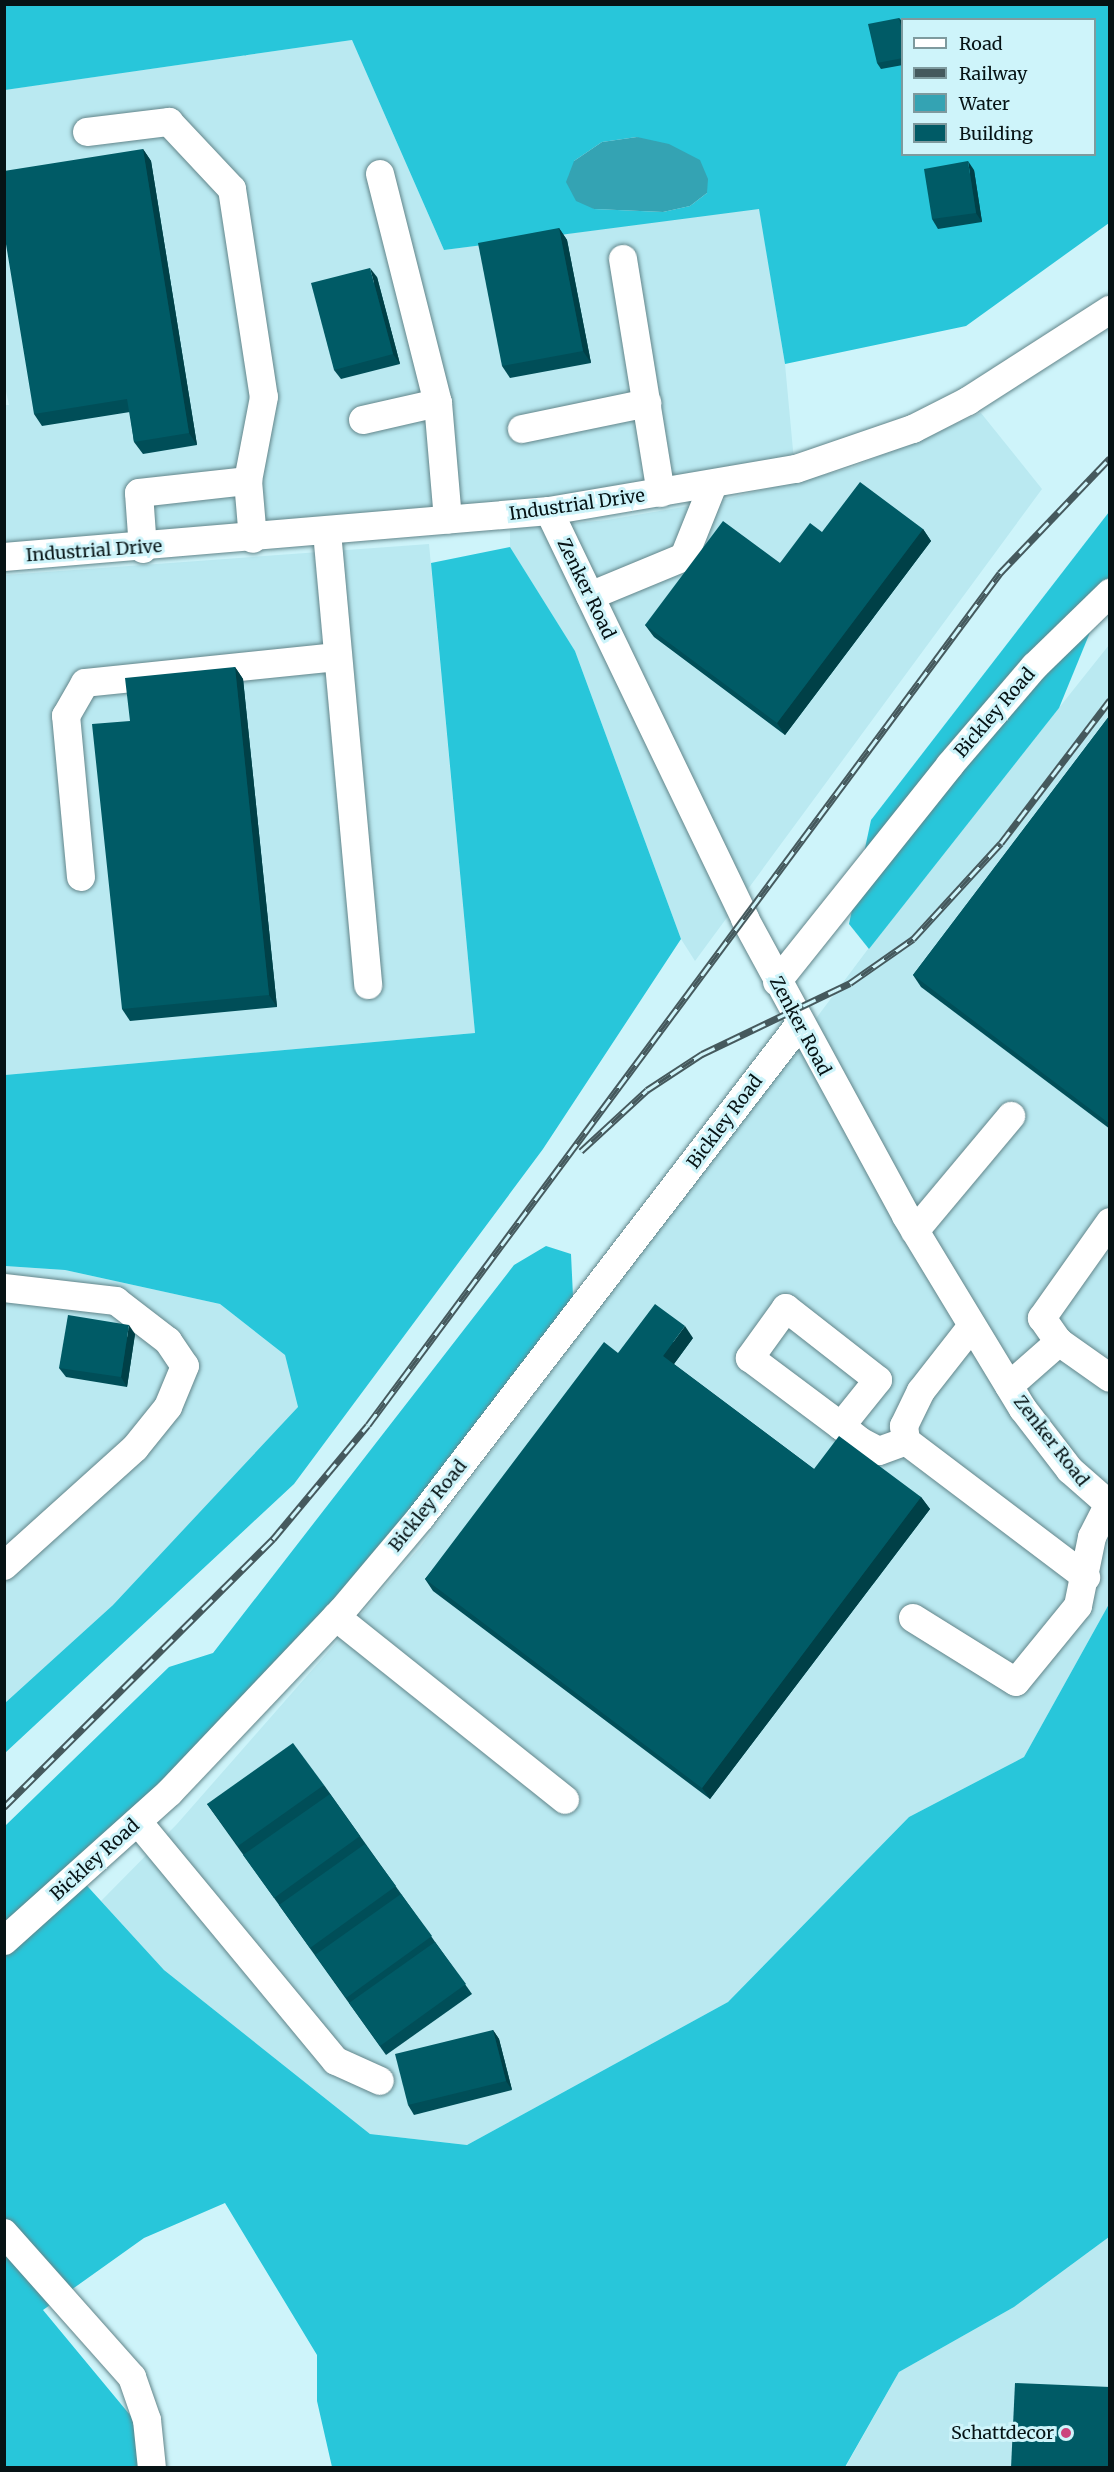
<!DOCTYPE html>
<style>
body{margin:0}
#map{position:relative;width:1114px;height:2472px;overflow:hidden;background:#cef4fa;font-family:Merriweather,serif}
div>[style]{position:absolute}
.built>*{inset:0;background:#bae9f1}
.forest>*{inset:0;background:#28c6da}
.water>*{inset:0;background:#34a3b3}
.roads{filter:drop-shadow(0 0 2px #62858a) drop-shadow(0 0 2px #62858a)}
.minor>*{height:28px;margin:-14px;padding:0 14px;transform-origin:14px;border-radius:14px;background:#fff}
.rail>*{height:7px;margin-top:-3.5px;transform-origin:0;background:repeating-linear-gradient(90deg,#cef4fa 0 14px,#45595d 0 28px);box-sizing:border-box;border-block:2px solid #45595d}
.wall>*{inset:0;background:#004e58}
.shaded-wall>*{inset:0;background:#004047}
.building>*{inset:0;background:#005b66}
.dots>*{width:16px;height:16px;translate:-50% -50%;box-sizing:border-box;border:3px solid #cef4fa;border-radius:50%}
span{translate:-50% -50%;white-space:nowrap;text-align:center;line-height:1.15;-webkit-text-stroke:6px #cef4fa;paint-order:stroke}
.street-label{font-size:18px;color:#061315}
.poi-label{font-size:18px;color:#061315}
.right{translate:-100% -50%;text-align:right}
.frame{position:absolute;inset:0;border:6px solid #061315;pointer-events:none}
.legend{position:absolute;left:901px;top:18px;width:195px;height:138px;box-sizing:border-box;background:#cef4fa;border:2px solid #7e9a9e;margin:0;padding:8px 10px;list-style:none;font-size:18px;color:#061315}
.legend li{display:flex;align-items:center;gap:12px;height:30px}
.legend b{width:30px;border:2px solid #7e9a9e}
</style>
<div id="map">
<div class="built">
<i style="clip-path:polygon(352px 40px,444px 250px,759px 208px,785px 364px,794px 461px,606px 494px,5px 548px,5px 405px,9px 405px,4px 382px,4px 90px)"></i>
<i style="clip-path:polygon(981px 413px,1042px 489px,695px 961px,681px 939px,575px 651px,510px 547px,510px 529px,607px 520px,718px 501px,851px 468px)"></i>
<i style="clip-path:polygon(429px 544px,475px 1033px,5px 1075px,5px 575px)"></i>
<i style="clip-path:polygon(1109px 645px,1109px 1604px,1024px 1757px,909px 1817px,728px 2002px,467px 2145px,370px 2134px,164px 1970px,101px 1901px,177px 1824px,420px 1547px,886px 925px)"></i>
<i style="clip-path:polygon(4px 1266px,65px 1270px,220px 1304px,285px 1355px,298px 1408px,113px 1605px,5px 1703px)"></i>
<i style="clip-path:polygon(1109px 2237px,1109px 2467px,845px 2468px,899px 2372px,1014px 2307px)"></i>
</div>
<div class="forest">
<i style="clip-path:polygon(evenodd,4px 5px,1109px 5px,1109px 223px,966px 326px,785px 364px,759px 209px,444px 250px,352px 40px,5px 90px,4px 5px,902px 20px,1094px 20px,1094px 154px,902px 154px,902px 20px,4px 5px,637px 137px,707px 193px,690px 206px,663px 212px,594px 209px,574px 161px,602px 142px,637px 137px)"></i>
<i style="clip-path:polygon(1109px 512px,1109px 586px,1059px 708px,869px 949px,849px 924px,871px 820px)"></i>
<i style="clip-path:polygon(510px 547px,575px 651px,681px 939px,543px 1149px,294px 1484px,5px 1753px,5px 1703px,113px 1605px,298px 1407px,285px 1355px,220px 1304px,65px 1270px,5px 1266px,5px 1075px,475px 1033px,431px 563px)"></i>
<i style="clip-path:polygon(546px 1246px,571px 1254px,574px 1317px,421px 1517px,79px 1877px,164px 1970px,370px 2134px,467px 2145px,728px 2002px,909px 1817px,1024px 1757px,1109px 1604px,1109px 2237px,1014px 2307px,899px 2372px,845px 2467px,332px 2467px,317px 2401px,317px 2355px,225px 2203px,144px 2238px,43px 2310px,135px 2421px,145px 2467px,5px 2468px,5px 1826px,169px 1667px,213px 1653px,514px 1265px)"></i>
</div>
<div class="water">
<i style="clip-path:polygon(637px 137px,669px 144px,700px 160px,708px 179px,707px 193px,690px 206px,663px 212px,594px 209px,576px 201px,566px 182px,574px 161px,602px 142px)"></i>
</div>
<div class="roads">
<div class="minor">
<i style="left:87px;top:132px;width:83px;rotate:-7deg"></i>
<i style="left:169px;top:122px;width:92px;rotate:46.8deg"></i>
<i style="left:232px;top:189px;width:210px;rotate:81.3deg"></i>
<i style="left:264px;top:397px;width:86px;rotate:100.8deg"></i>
<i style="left:248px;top:481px;width:58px;rotate:85.1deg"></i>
<i style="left:380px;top:174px;width:236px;rotate:75.8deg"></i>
<i style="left:438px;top:403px;width:117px;rotate:85.1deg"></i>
<i style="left:623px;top:259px;width:237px;rotate:80.8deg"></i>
<i style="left:363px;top:420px;width:77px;rotate:-12.8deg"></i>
<i style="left:522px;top:429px;width:128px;rotate:-11.7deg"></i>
<i style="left:549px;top:511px;width:453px;rotate:64.3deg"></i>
<i style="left:745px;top:919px;width:338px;rotate:61.5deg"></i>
<i style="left:906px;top:1216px;width:226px;rotate:58.8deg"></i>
<i style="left:1023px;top:1409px;width:77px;rotate:52.4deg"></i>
<i style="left:1070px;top:1470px;width:53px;rotate:41.2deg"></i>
<i style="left:327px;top:532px;width:455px;rotate:84.8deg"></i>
<i style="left:143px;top:549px;width:56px;rotate:-94.1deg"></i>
<i style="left:139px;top:493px;width:110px;rotate:-6.3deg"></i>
<i style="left:4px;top:557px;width:547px;rotate:-4.82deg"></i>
<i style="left:549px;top:511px;width:251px;rotate:-9.7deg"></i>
<i style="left:796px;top:469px;width:124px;rotate:-18.9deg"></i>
<i style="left:913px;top:429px;width:62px;rotate:-27deg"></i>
<i style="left:968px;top:401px;width:169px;rotate:-32.7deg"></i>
<i style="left:590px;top:596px;width:102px;rotate:-22.5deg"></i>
<i style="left:684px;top:557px;width:78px;rotate:-68.1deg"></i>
<i style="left:81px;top:877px;width:162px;rotate:-95.3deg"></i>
<i style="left:66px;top:716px;width:38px;rotate:-60deg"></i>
<i style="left:85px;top:683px;width:254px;rotate:-5.9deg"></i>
<i style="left:777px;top:982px;width:278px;rotate:-51.4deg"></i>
<i style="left:950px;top:765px;width:130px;rotate:-49.4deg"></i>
<i style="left:1035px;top:666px;width:105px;rotate:-44.2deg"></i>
<i style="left:1110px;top:1222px;width:118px;rotate:125.3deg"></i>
<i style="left:1042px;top:1318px;width:29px;rotate:55deg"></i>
<i style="left:1059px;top:1342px;width:62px;rotate:35.2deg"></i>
<i style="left:915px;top:1231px;width:150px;rotate:-50.1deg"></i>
<i style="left:4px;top:1288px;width:113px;rotate:6.6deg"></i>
<i style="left:116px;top:1301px;width:66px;rotate:37.6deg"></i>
<i style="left:168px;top:1341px;width:30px;rotate:56deg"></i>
<i style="left:185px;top:1366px;width:44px;rotate:112.5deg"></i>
<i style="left:168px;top:1407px;width:53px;rotate:128.8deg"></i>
<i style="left:135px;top:1448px;width:176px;rotate:138deg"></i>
<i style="left:972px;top:1326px;width:83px;rotate:128.1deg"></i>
<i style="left:921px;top:1391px;width:39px;rotate:116deg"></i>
<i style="left:904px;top:1426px;width:15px;rotate:82deg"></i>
<i style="left:906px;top:1441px;width:226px;rotate:37.1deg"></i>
<i style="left:1009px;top:1386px;width:67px;rotate:-41.3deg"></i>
<i style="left:841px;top:1426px;width:59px;rotate:-51.2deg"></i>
<i style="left:878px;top:1380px;width:117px;rotate:-142deg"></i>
<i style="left:786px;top:1308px;width:62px;rotate:125.8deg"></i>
<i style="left:750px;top:1358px;width:114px;rotate:36.8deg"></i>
<i style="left:841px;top:1426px;width:24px;rotate:38deg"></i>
<i style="left:860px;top:1441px;width:21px;rotate:28deg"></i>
<i style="left:879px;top:1451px;width:29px;rotate:-20deg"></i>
<i style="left:336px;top:1617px;width:293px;rotate:38.6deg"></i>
<i style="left:913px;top:1618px;width:121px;rotate:31.9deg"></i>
<i style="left:1016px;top:1682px;width:98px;rotate:-50.8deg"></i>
<i style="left:1078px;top:1606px;width:70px;rotate:-78.5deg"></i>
<i style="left:1092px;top:1537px;width:39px;rotate:-63deg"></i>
<i style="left:138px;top:1822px;width:310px;rotate:50.4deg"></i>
<i style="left:336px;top:2061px;width:48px;rotate:24.4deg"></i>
<i style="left:4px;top:1941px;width:223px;rotate:-41.9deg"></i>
<i style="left:170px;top:1792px;width:248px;rotate:-46.5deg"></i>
<i style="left:341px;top:1612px;width:124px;rotate:-49.9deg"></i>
<i style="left:421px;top:1517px;width:620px;rotate:-52.47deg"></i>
<i style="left:4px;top:2233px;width:193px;rotate:48.4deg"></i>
<i style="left:132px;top:2377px;width:46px;rotate:70.8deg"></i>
<i style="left:147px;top:2420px;width:48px;rotate:84.1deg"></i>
</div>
</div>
<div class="rail">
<i style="left:581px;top:1151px;width:90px;rotate:-42.7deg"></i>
<i style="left:647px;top:1090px;width:66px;rotate:-33.2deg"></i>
<i style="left:702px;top:1054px;width:164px;rotate:-25.6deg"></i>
<i style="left:850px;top:983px;width:77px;rotate:-34.9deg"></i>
<i style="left:913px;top:939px;width:130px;rotate:-47.5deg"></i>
<i style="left:1001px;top:843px;width:180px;rotate:-52.7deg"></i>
<i style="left:4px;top:1807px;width:380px;rotate:-44.9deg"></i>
<i style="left:273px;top:1539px;width:148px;rotate:-50.2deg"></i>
<i style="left:368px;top:1425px;width:1061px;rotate:-53.43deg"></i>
<i style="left:1000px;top:573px;width:159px;rotate:-46.3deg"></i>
</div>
<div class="wall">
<i style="clip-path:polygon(899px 18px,903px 23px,903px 65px,881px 69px,877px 63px)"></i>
<i style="clip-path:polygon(143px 149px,151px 161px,197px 445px,143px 454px,134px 442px,130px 412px,42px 426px,34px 414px)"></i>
<i style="clip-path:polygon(974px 170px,982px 222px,938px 229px,932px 219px)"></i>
<i style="clip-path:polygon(559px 228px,567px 240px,591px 363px,510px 378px,502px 366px)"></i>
<i style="clip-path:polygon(377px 277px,400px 364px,341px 379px,334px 370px)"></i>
<i style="clip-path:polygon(923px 529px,931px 541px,785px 735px,654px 637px,645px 625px,780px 563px,822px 532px)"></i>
<i style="clip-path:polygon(235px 667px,243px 679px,277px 1007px,130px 1021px,122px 1009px,130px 721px)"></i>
<i style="clip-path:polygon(1110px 715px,1110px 1129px,921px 987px,913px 975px)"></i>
<i style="clip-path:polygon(135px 1334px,127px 1387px,66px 1377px,59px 1368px)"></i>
<i style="clip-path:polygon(693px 1338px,674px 1364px,814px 1469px,921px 1497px,930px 1509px,710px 1799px,433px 1591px,425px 1579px,618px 1353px)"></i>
<i style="clip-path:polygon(324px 1785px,472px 1994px,386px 2055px,207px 1804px)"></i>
<i style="clip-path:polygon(493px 2030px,499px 2039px,512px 2090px,414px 2115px,408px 2105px)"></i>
</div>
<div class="shaded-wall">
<i style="clip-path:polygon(899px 18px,903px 23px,903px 35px)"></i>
<i style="clip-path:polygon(143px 149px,151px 161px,197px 445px,189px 433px)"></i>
<i style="clip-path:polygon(968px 161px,974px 170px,982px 222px,976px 213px)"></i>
<i style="clip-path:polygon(559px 228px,567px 240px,591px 363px,583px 351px)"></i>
<i style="clip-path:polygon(370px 268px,377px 277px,400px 364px,393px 354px)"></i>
<i style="clip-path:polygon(923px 529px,931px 541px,785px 735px,777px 723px)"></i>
<i style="clip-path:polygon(235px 667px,243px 679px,277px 1007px,269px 995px)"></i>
<i style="clip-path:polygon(129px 1325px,135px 1334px,127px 1387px,121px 1377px)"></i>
<i style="clip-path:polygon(685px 1326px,693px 1338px,671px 1368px,663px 1356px)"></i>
<i style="clip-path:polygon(921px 1497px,930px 1509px,710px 1799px,702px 1788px)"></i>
<i style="clip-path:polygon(493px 2030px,499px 2039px,512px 2090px,506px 2081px)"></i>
</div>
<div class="building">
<i style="clip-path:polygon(899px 18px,903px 35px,903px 58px,877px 63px,868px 24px)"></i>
<i style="clip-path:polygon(143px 149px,189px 433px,134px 442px,127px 399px,34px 414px,4px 232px,4px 171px)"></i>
<i style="clip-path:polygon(968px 161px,976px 213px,932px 219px,924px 169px)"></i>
<i style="clip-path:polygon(559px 228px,583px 351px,502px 366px,478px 243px)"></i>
<i style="clip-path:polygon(370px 268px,393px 354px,334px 370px,311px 283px)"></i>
<i style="clip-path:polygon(860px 482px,923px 529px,777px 723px,645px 625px,723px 521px,780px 563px,810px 523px,822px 532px)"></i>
<i style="clip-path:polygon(235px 667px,269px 995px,122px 1009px,92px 724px,130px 721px,125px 678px)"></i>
<i style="clip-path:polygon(1110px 715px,1110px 1124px,913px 975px)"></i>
<i style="clip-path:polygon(655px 1304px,685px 1326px,663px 1356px,814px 1469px,839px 1436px,921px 1497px,702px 1788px,425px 1579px,604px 1342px,618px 1353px)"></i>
<i style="clip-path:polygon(68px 1315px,129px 1325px,121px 1377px,59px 1368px)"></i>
<i style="clip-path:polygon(293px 1743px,324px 1785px,238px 1846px,207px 1804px)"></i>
<i style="clip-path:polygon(330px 1794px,360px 1836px,274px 1898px,243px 1855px)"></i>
<i style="clip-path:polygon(365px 1844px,396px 1886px,310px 1948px,279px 1905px)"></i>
<i style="clip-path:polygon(401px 1894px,432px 1936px,346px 1998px,315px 1955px)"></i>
<i style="clip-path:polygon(435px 1942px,466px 1984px,380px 2046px,349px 2003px)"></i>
<i style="clip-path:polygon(493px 2030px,506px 2081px,408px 2105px,395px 2054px)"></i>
<i style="clip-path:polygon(1015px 2383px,1110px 2387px,1110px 2468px,1011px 2468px)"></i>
</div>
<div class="dots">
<i style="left:1066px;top:2433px;background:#cc437c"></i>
</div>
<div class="street-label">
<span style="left:577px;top:505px;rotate:-8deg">Industrial Drive</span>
<span style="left:94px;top:551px;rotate:-4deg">Industrial Drive</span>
<span style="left:586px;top:589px;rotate:64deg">Zenker Road</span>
<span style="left:995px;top:713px;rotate:-49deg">Bickley Road</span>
<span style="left:800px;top:1026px;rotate:62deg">Zenker Road</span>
<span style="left:725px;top:1122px;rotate:-53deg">Bickley Road</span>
<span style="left:1051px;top:1441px;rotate:52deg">Zenker Road</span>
<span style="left:428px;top:1506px;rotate:-51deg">Bickley Road</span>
<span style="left:95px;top:1860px;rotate:-42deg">Bickley Road</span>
</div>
<div class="poi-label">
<span class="right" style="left:1054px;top:2433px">Schattdecor</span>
</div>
<div class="frame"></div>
<ul class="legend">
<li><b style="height:8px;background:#fff"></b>Road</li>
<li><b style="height:8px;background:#45595d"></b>Railway</li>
<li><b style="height:16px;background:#34a3b3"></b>Water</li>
<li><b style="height:16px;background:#005b66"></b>Building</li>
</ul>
</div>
